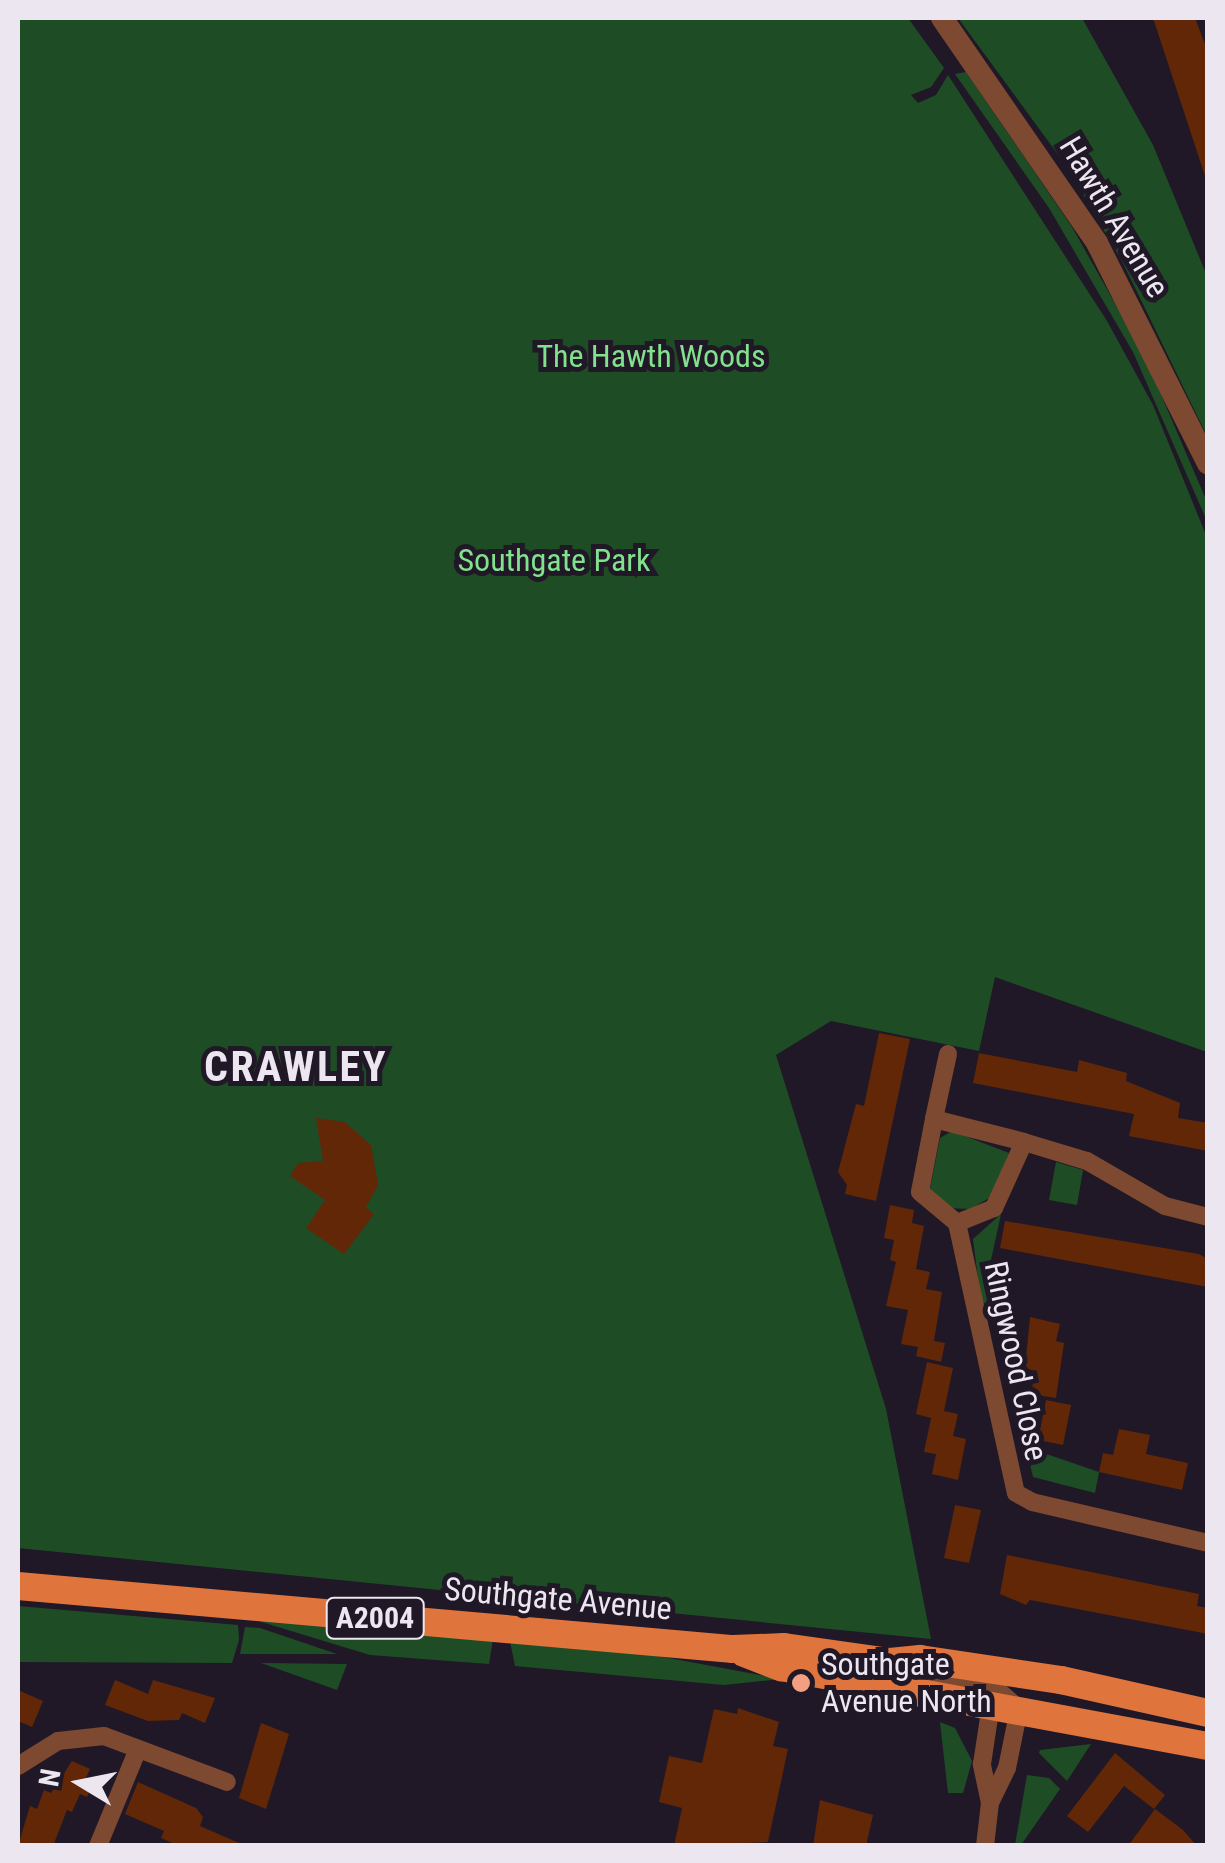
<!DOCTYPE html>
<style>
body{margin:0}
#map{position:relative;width:1225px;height:1863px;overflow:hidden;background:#201826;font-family:"Roboto Condensed",sans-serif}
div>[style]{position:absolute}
.green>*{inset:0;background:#1e4d25}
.building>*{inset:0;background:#612707}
.minor>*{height:18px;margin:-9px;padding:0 9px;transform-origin:9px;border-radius:9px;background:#7d4931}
.tertiary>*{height:22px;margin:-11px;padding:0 11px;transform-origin:11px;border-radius:11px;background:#7d4931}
.primary>*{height:28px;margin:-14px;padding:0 14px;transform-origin:14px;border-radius:14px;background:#e0743d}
.dots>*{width:28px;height:28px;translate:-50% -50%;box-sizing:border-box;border:5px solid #201826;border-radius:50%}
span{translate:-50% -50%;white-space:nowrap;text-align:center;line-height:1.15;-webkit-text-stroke:10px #201826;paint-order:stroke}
.shield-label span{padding:2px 8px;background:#201826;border:2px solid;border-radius:8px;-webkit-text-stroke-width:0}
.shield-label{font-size:30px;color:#ebe6f0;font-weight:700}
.street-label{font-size:32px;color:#ebe6f0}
.park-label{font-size:32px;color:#81e18d}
.poi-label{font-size:32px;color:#ebe6f0}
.left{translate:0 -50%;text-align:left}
.district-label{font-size:42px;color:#ebe6f0;font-weight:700;letter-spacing:2.5px}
.frame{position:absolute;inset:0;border:20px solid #ebe6f0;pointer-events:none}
.north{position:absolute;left:30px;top:1733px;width:100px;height:100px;-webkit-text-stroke:8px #201826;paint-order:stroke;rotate:280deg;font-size:28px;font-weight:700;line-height:40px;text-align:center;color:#ebe6f0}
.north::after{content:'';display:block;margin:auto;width:35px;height:45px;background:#ebe6f0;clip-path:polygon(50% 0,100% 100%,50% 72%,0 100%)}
</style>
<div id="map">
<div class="green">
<i style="clip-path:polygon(18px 18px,908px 18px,944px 68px,931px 87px,911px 95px,918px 103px,936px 95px,948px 75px,1107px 321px,1153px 405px,1208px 540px,1207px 1052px,995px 977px,979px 1051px,831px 1021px,776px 1055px,886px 1409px,931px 1639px,18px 1548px)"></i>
<i style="clip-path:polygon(958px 18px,1082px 18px,1153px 145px,1207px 276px,1207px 436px,1122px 261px,1065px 164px)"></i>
<i style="clip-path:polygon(966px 72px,1072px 227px,1144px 355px,1207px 502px,1207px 521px,1133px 352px,1049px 208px,955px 74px)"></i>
<i style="clip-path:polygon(952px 1131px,1009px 1153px,991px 1197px,970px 1209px,946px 1208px,930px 1189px,940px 1138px)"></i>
<i style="clip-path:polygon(1056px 1162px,1083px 1170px,1077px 1205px,1049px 1200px)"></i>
<i style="clip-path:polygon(1001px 1214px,986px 1283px,991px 1305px,981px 1302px,973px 1239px)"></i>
<i style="clip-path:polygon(1026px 1447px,1099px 1472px,1095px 1493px,1033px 1477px)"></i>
<i style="clip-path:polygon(18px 1606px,238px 1625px,239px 1640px,232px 1663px,18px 1662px)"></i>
<i style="clip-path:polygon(255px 1620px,493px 1639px,489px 1664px,370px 1655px)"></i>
<i style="clip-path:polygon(245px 1627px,260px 1628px,337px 1654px,240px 1654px)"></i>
<i style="clip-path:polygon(510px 1641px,626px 1650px,782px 1679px,724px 1685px,515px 1666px)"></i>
<i style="clip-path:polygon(261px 1663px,347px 1664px,337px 1690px)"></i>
<i style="clip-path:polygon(940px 1722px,955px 1728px,972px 1761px,963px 1793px,948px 1793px)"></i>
<i style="clip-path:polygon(1091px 1744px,1067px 1781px,1039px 1753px,1040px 1750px)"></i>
<i style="clip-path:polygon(1027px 1775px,1049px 1778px,1060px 1789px,1021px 1845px,1015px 1845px)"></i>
</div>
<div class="building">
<i style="clip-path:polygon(1153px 18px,1195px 18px,1208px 52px,1208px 185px)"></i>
<i style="clip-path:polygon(879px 1033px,910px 1039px,876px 1201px,845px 1194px,847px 1185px,838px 1172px,856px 1104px,864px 1106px)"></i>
<i style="clip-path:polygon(979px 1053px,1077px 1072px,1079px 1060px,1127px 1073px,1126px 1081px,1180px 1103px,1178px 1118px,1208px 1123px,1208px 1151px,1129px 1136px,1134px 1114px,973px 1083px)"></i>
<i style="clip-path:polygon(316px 1118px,345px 1122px,371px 1145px,378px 1185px,366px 1207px,374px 1214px,344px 1254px,306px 1228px,325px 1200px,290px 1176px,298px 1163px,323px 1161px)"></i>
<i style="clip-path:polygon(890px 1205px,914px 1210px,912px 1223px,924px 1226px,916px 1269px,930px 1272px,926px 1289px,942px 1292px,934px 1341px,945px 1343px,941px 1362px,916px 1356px,918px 1347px,901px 1344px,908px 1310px,886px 1306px,896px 1262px,890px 1260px,894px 1240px,884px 1238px)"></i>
<i style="clip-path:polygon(1005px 1221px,1199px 1254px,1208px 1259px,1208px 1287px,1000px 1248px)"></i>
<i style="clip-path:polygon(1030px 1317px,1060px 1324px,1056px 1341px,1064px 1343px,1056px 1398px,1031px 1394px,1035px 1371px,1025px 1368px)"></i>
<i style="clip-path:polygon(927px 1362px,953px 1368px,944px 1411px,958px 1414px,953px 1436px,966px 1439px,958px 1480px,932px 1474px,936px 1454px,924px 1452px,931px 1418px,916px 1414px)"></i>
<i style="clip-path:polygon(1046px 1400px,1071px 1405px,1063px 1445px,1038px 1440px)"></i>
<i style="clip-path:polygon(1119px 1429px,1150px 1435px,1146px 1454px,1188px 1463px,1182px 1490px,1099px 1472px,1103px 1453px,1113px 1455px)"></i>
<i style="clip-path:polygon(955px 1505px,981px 1510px,969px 1563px,944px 1558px)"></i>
<i style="clip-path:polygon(1007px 1555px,1199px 1594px,1197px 1606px,1208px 1608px,1208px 1634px,1030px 1600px,1026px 1605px,1000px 1594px)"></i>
<i style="clip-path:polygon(115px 1680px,148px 1694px,153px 1680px,215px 1698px,205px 1723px,182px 1713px,179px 1720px,148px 1721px,105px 1705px)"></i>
<i style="clip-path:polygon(18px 1690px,43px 1701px,32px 1727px,18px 1721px)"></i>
<i style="clip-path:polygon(738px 1708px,779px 1722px,773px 1746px,788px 1749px,768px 1842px,674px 1846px,682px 1808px,659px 1802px,669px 1756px,702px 1763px,714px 1709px,737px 1714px)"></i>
<i style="clip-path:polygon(261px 1723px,289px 1734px,266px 1809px,239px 1798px)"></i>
<i style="clip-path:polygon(1115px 1753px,1165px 1795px,1154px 1809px,1124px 1786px,1088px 1832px,1067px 1816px)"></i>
<i style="clip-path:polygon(72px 1761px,90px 1769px,86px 1778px,94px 1781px,87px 1797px,80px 1794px,72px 1812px,67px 1810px,53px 1846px,18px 1846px,30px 1806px,37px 1809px,44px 1790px,51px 1793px)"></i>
<i style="clip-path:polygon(138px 1782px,196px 1808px,203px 1817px,200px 1826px,246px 1846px,179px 1846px,161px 1838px,164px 1831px,125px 1814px)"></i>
<i style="clip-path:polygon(820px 1800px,873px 1815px,866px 1846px,813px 1846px)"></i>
<i style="clip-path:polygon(1155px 1809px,1183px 1830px,1197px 1846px,1128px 1846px)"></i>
</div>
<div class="minor">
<i style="left:948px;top:1054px;width:66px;rotate:102.2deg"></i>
<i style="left:934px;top:1119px;width:93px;rotate:14.3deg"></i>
<i style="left:934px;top:1119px;width:74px;rotate:100.9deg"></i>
<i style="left:920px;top:1192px;width:48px;rotate:40deg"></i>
<i style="left:957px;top:1223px;width:40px;rotate:-22deg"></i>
<i style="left:994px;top:1208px;width:72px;rotate:-65.6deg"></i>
<i style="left:1024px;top:1142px;width:66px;rotate:16.8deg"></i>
<i style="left:1087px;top:1161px;width:90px;rotate:30deg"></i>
<i style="left:1165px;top:1206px;width:44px;rotate:14.3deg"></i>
<i style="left:957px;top:1223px;width:276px;rotate:77.7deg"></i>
<i style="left:1016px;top:1493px;width:18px;rotate:29deg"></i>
<i style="left:1032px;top:1502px;width:181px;rotate:13.1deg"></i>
<i style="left:929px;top:1674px;width:66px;rotate:11.3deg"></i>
<i style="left:994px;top:1687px;width:33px;rotate:41deg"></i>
<i style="left:1019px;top:1709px;width:60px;rotate:101.5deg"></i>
<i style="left:1007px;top:1768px;width:39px;rotate:116deg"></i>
<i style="left:18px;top:1766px;width:47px;rotate:-32deg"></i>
<i style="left:58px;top:1741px;width:46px;rotate:-6.2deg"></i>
<i style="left:104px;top:1736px;width:131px;rotate:20.5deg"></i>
<i style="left:98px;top:1846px;width:105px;rotate:-67.6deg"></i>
<i style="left:985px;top:1846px;width:43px;rotate:-83.4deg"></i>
<i style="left:990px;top:1803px;width:40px;rotate:-102deg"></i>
<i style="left:982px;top:1764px;width:67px;rotate:-81.4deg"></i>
</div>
<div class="tertiary">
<i style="left:942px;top:18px;width:273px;rotate:55.4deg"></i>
<i style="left:1097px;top:243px;width:247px;rotate:63.3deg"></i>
</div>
<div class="primary">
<i style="left:18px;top:1586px;width:718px;rotate:5.04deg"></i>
<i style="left:733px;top:1649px;width:51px;rotate:-2.2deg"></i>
<i style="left:784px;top:1647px;width:107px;rotate:8.1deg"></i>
<i style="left:890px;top:1662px;width:30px;rotate:-6deg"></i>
<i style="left:920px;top:1659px;width:143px;rotate:8.5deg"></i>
<i style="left:1061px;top:1680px;width:151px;rotate:12.7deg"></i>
<i style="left:744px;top:1653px;width:40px;rotate:21deg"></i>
<i style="left:781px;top:1667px;width:434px;rotate:10.5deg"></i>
</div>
<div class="dots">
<i style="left:801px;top:1683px;background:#f3a082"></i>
</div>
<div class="shield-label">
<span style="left:375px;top:1618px">A2004</span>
</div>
<div class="street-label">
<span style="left:1114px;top:217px;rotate:59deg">Hawth Avenue</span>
<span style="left:1016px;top:1361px;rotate:78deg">Ringwood Close</span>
<span style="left:558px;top:1599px;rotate:5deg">Southgate Avenue</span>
</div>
<div class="park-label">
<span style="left:651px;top:356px">The Hawth Woods</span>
<span style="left:554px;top:560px">Southgate Park</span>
</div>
<div class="poi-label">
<span class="left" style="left:821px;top:1683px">Southgate<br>Avenue North</span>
</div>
<div class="district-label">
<span style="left:296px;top:1067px">CRAWLEY</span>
</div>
<div class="frame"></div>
<div class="north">N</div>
</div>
